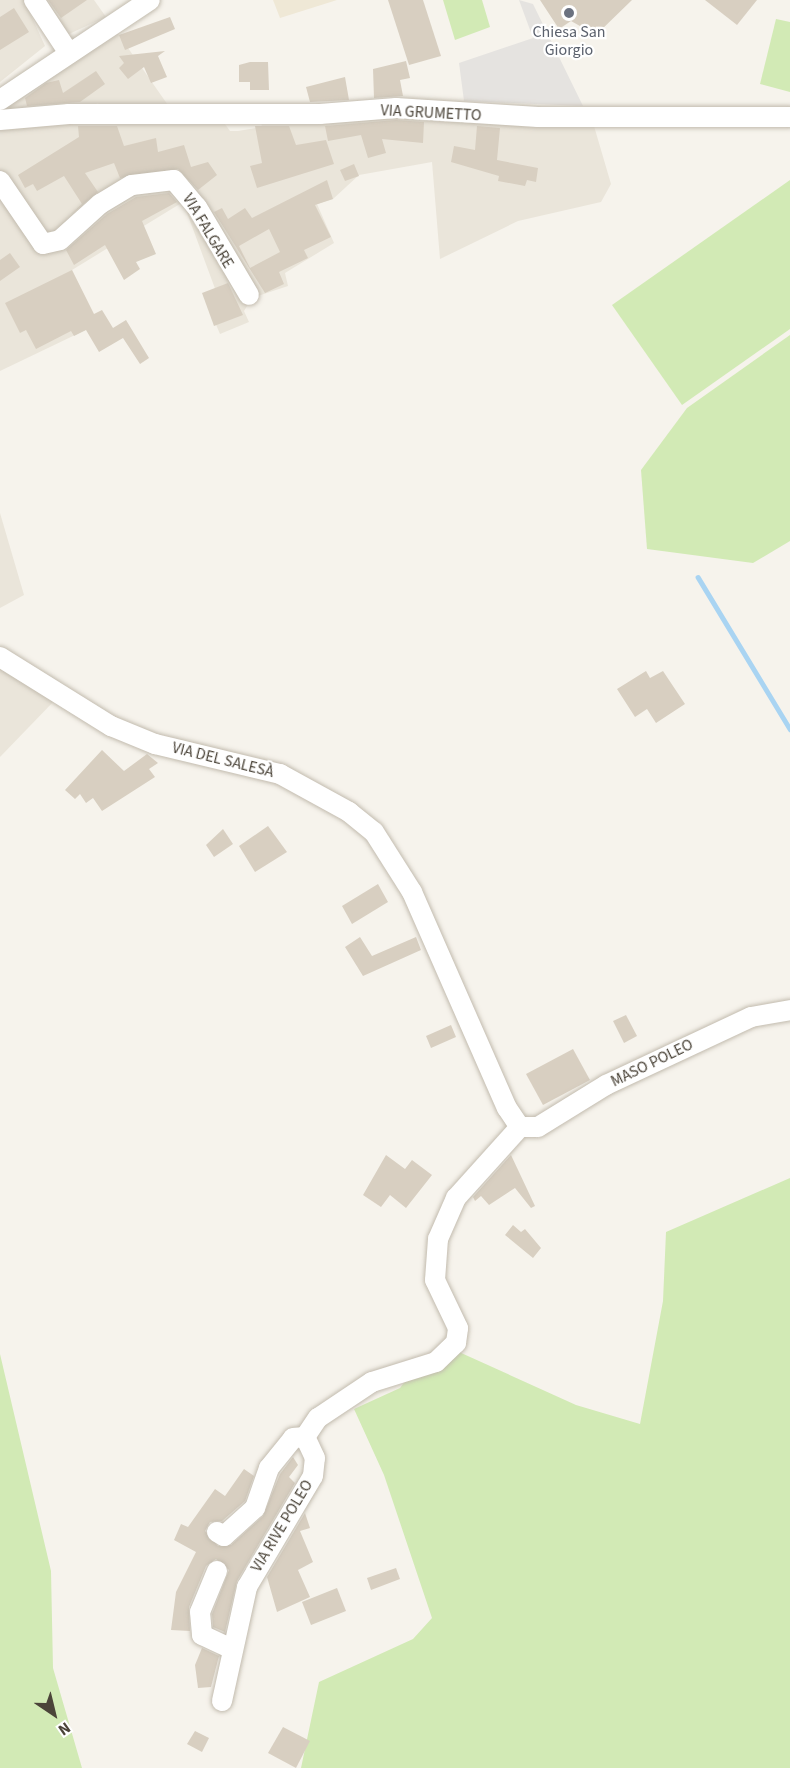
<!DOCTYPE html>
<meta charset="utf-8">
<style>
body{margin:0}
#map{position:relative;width:790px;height:1768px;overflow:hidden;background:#f6f3ec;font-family:"Source Sans 3",sans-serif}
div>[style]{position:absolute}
.residential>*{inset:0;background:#eae5da}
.education>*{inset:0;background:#efe8d6}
.green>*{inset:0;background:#d2eab5}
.parking>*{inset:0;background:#e5e3e0}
.stream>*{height:4.5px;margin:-2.25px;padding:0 2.25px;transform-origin:2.25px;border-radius:2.25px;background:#a9d4f2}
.building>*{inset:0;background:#d8cfc1}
.roads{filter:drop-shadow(0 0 2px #c2bbae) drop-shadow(0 0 2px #c2bbae)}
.minor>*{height:20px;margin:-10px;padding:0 10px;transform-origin:10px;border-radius:10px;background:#fff}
.dots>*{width:16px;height:16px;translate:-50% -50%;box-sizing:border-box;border:3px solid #fff;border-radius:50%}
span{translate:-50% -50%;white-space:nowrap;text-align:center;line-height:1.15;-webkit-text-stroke:4.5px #fff;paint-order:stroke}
.worship-label{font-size:16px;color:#5b616d}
.street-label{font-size:16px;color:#4b4439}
.north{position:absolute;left:24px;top:1684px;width:60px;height:60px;-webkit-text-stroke:4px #fff;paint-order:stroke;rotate:145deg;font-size:16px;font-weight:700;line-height:24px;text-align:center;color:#4b4439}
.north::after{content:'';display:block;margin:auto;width:21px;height:27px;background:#4b4439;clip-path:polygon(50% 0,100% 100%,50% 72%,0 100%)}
</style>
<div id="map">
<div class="residential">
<i style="clip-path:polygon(0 0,24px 0,45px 46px,0 82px)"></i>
<i style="clip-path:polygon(42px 0,94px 0,106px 17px,69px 34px)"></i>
<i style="clip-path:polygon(114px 28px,170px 108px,101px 108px,98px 103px,85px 111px,13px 112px,8px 107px)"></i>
<i style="clip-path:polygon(380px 115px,594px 126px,611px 184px,601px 202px,518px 221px,440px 259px,432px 162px,359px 175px,333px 199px,317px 204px,334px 243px,285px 273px,288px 286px,252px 298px,244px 311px,249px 322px,220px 334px,205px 299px,217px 294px,183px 202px,72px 270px,98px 324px,0 371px,0 128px,6px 124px,222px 120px,230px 131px,238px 131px,262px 127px,261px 122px)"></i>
<i style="clip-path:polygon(0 513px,24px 595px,0 608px)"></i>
<i style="clip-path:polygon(0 662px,56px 699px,0 757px)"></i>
</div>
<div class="education">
<i style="clip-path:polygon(273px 0,337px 0,280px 18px)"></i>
</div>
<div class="green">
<i style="clip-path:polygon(443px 0,482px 0,490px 27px,455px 40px)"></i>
<i style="clip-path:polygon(776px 19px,790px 22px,790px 92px,760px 84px)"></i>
<i style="clip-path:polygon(790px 180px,790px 329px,682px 405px,612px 305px)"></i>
<i style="clip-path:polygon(790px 335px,790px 541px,753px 563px,647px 549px,641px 470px,687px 408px)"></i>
<i style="clip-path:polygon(790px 1178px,790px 1768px,301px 1768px,319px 1682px,413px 1639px,432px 1618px,384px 1475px,354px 1409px,400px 1388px,418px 1364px,459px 1352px,576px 1405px,640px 1424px,663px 1301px,666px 1232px)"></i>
<i style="clip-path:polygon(0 1354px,51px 1571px,53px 1668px,82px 1768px,0 1768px)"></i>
</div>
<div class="parking">
<i style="clip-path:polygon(519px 0,533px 4px,583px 106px,464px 101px,459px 63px,533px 38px)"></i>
</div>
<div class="stream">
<i style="left:698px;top:577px;width:178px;rotate:58.8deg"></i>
</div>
<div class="building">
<i style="clip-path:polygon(48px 0,87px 0,61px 18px)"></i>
<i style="clip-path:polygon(388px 0,423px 0,441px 56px,409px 65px)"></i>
<i style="clip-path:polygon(540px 0,632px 0,596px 35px,571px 21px,559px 29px)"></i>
<i style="clip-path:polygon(705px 0,757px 0,737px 25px)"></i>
<i style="clip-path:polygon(14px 8px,29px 32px,0 50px,0 17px)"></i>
<i style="clip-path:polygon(170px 17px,175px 29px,125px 50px,119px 35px)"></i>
<i style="clip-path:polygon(165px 51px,158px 56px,167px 77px,151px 83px,144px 67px,128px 79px,119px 68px,124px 63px,119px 56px)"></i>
<i style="clip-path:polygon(406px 61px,410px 78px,400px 80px,403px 96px,374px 98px,373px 69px)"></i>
<i style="clip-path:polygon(250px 62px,268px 62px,269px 90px,250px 90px,250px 82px,239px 82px,239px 65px)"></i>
<i style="clip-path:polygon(96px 71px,105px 84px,80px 102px,27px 106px,25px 98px,46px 83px,59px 80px,63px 93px)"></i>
<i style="clip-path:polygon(345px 77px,349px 100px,310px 102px,306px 87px)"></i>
<i style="clip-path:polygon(396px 120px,424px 122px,423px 143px,382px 139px,386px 153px,368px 158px,361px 135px,328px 141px,325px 126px)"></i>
<i style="clip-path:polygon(78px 126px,117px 126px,124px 146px,156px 138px,158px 152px,184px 145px,191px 167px,208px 162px,217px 175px,198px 190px,178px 169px,120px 178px,114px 163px,85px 173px,98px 192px,70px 215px,82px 204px,64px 176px,37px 191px,33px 184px,25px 188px,18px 175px,79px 137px)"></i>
<i style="clip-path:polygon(255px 126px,289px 126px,296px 145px,326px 140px,334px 164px,257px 188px,250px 166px,262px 163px)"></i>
<i style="clip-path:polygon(477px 126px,500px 128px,497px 160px,538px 168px,536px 182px,527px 180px,525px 186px,498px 181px,499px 176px,451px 162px,454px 146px,475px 150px)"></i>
<i style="clip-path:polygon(354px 164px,359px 176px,345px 181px,340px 170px)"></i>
<i style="clip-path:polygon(evenodd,327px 180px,333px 199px,315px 205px,331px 237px,304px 250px,308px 258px,279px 272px,284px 284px,265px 293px,214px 212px,222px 208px,228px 219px,245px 208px,252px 218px,327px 180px,269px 229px,280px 252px,250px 268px,239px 246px,269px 229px)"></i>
<i style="clip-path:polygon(169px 193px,177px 202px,142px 221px,156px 254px,136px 262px,140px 269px,124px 280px,105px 245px,74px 265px,66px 250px,107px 214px,136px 197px)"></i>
<i style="clip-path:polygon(10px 253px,20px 267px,0 281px,0 260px)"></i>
<i style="clip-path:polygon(72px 270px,94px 314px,102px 310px,113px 328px,126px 320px,149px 358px,140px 364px,123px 338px,99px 352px,86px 330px,74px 336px,71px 331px,36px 349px,26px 330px,20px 333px,5px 303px)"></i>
<i style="clip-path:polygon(228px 283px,243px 315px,214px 326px,202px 293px)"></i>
<i style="clip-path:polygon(646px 671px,650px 678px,663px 671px,685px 704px,656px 723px,647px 709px,635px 717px,617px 689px)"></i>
<i style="clip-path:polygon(102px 750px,124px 771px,147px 754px,158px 763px,149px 769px,155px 777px,102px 811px,93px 798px,86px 803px,80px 794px,75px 799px,65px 790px)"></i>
<i style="clip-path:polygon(268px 826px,287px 852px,255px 872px,239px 846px)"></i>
<i style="clip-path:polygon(223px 829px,233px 844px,214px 857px,206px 845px)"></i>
<i style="clip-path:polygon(378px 884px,388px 902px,352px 924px,342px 906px)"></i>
<i style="clip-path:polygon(360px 937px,372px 956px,416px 937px,421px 950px,363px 976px,345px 947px)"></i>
<i style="clip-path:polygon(626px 1015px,637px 1036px,624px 1043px,613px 1021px)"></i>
<i style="clip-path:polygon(451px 1025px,456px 1037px,431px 1048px,426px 1036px)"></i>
<i style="clip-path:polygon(573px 1049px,590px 1080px,543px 1105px,526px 1074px)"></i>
<i style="clip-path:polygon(386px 1155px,405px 1169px,412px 1160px,432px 1175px,406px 1208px,390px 1195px,381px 1207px,363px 1195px)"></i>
<i style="clip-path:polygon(511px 1155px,535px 1206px,531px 1208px,515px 1188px,489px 1205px,481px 1196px,475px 1201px,473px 1197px)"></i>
<i style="clip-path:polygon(513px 1225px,521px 1232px,525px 1229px,541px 1248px,533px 1258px,505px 1235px)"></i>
<i style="clip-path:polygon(293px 1457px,298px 1465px,289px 1477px,295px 1483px,237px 1581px,225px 1632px,213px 1627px,212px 1614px,229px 1570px,216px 1559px,206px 1566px,189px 1607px,190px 1631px,171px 1630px,176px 1592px,196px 1552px,174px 1540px,181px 1524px,188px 1527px,215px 1489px,225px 1496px,244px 1469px,254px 1476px,245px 1501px,222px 1521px,210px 1522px,205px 1531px,218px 1546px,231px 1545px,263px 1516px,280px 1474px)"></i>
<i style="clip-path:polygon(305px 1513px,310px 1528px,300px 1531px,313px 1562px,298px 1570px,310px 1597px,277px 1612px,267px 1577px)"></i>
<i style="clip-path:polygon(396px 1568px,400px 1579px,371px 1590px,367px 1578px)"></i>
<i style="clip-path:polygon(337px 1588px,346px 1611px,311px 1625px,302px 1602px)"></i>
<i style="clip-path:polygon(202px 1648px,219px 1656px,211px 1687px,198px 1688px,195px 1665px)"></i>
<i style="clip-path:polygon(283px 1727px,310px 1741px,296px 1768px,268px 1753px)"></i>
<i style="clip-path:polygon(195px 1731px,209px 1738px,202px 1752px,187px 1744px)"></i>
</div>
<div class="roads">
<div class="minor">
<i style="left:34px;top:0;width:64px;rotate:56.6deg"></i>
<i style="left:0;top:100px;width:180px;rotate:-33.7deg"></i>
<i style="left:0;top:120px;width:69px;rotate:-5deg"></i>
<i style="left:69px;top:114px;width:251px"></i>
<i style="left:320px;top:114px;width:76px;rotate:-4.5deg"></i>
<i style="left:396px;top:108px;width:142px;rotate:3.6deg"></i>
<i style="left:538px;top:117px;width:252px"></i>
<i style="left:0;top:181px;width:76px;rotate:55.7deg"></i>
<i style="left:43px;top:244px;width:17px;rotate:-13deg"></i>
<i style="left:60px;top:240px;width:54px;rotate:-42deg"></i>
<i style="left:100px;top:204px;width:37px;rotate:-31deg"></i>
<i style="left:132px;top:185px;width:42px;rotate:-6.8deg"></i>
<i style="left:174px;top:180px;width:35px;rotate:50deg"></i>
<i style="left:197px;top:207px;width:102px;rotate:59.4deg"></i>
<i style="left:0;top:657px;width:131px;rotate:31.9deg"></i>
<i style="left:111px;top:726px;width:48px;rotate:22.2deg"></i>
<i style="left:155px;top:744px;width:129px;rotate:13.5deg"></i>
<i style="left:280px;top:774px;width:79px;rotate:28.8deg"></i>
<i style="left:349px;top:812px;width:32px;rotate:39deg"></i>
<i style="left:374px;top:832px;width:71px;rotate:57.7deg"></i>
<i style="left:412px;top:892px;width:236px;rotate:66.3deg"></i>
<i style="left:507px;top:1108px;width:23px;rotate:56deg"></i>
<i style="left:520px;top:1127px;width:18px"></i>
<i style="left:538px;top:1127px;width:80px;rotate:-31.7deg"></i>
<i style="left:606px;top:1085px;width:160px;rotate:-25.1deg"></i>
<i style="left:751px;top:1017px;width:40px;rotate:-10deg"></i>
<i style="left:217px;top:1532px;width:8px;rotate:30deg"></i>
<i style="left:224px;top:1536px;width:42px;rotate:-42.1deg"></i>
<i style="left:255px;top:1508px;width:42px;rotate:-70.7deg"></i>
<i style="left:269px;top:1468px;width:38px;rotate:-51deg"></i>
<i style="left:293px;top:1438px;width:12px;rotate:-5deg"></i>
<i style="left:305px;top:1437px;width:23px;rotate:-56deg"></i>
<i style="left:318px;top:1418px;width:65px;rotate:-33.7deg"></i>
<i style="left:372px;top:1382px;width:67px;rotate:-17.4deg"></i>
<i style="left:436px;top:1362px;width:28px;rotate:-44deg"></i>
<i style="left:456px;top:1343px;width:15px;rotate:-82deg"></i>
<i style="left:458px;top:1328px;width:53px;rotate:-115.6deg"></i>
<i style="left:435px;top:1280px;width:41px;rotate:-85.8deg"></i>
<i style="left:438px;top:1239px;width:45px;rotate:-66.3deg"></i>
<i style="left:456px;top:1198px;width:96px;rotate:-48deg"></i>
<i style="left:217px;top:1571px;width:44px;rotate:112.5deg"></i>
<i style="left:200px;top:1612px;width:23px;rotate:85deg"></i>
<i style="left:202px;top:1635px;width:33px;rotate:25deg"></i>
<i style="left:222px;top:1701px;width:117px;rotate:-77.6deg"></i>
<i style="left:247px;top:1587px;width:129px;rotate:-59.3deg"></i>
<i style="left:313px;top:1476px;width:18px;rotate:-84deg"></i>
<i style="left:315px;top:1458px;width:23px;rotate:-115deg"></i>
</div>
</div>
<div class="dots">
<i style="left:569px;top:13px;background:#6b7280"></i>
</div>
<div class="worship-label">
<span style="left:569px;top:41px">Chiesa San<br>Giorgio</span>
</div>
<div class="street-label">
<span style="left:431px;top:113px;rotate:3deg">VIA GRUMETTO</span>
<span style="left:208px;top:231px;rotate:59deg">VIA FALGARE</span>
<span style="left:223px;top:760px;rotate:14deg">VIA DEL SALESÀ</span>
<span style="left:652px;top:1063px;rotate:-26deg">MASO POLEO</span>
<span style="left:282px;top:1526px;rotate:-59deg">VIA RIVE POLEO</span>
</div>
<div class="north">N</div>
</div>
